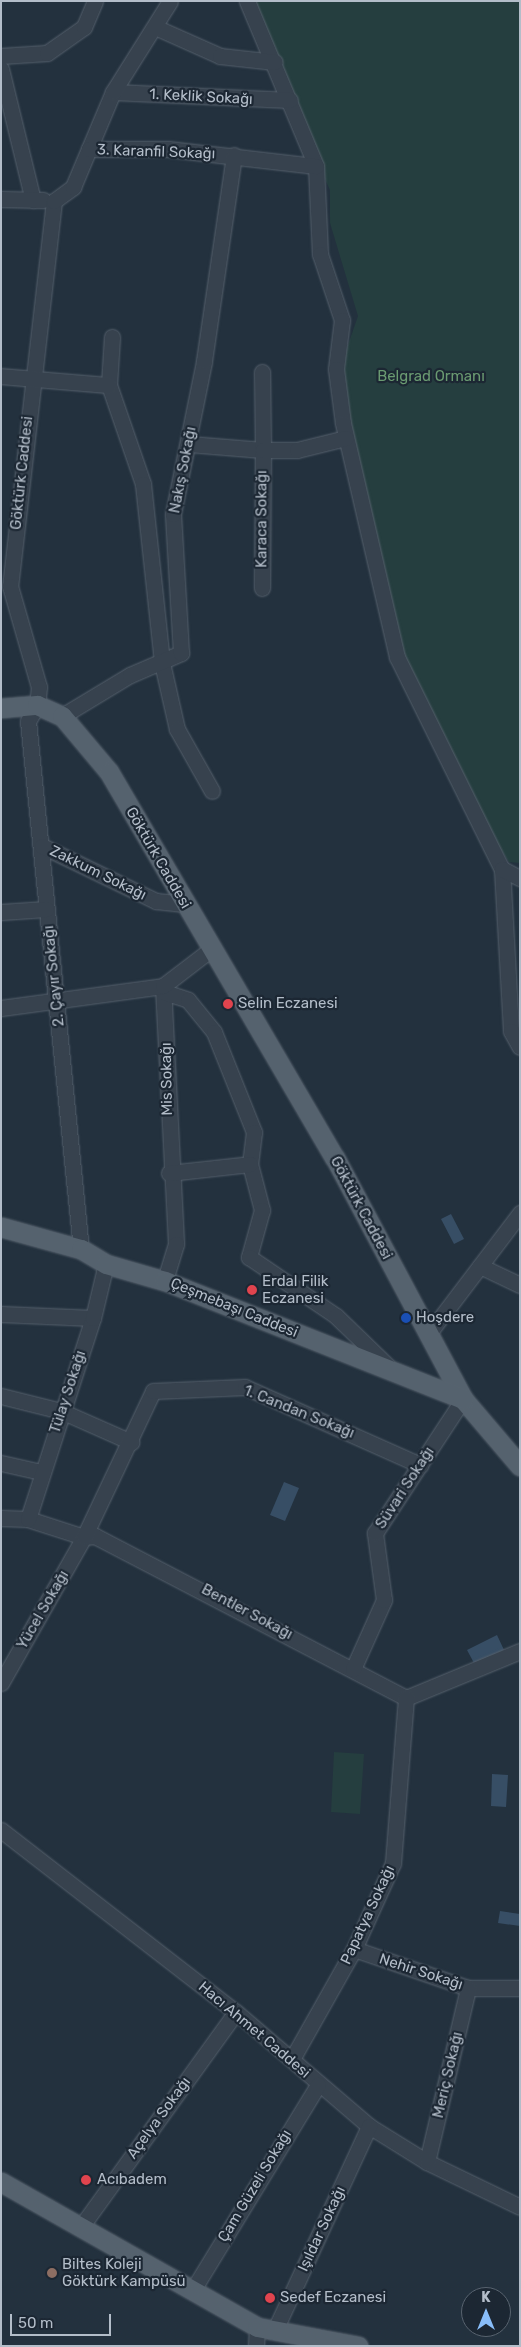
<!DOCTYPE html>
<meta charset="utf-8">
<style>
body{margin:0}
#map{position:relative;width:521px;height:2347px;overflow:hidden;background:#23313e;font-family:Rubik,sans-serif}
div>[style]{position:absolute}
.green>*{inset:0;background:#253e3f}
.water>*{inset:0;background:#374e65}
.roads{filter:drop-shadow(0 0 1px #55606c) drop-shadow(0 0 1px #55606c)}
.minor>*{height:15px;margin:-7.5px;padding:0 7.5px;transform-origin:7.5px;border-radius:7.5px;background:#37424e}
.major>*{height:19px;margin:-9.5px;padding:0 9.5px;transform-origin:9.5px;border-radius:9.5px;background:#55626e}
.dots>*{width:14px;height:14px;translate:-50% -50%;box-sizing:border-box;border:2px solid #1c2733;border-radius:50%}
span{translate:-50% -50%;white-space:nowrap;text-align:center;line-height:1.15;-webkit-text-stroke:4.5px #1c2733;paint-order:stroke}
.street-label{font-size:15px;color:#b3bdc9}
.park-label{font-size:15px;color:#6a9a71}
.poi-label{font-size:15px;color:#b3bdc9}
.left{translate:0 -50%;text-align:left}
.frame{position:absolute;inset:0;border:2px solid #b3bdc9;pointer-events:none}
.north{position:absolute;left:461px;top:2287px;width:50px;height:50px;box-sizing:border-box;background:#1c2733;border:1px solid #58636f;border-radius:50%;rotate:0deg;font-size:14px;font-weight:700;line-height:20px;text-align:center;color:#b3bdc9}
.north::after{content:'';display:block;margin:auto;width:18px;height:22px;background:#88bdf9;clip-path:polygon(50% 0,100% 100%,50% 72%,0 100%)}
.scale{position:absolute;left:10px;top:2314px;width:101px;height:22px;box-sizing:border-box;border:2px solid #b3bdc9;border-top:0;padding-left:6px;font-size:15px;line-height:18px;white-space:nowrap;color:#b3bdc9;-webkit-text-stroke:4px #1c2733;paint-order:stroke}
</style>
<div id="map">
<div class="green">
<i style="clip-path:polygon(244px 1px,520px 1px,520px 863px,509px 862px,451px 774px,400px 651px,351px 455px,341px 365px,358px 316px,330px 223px,330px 190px)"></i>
<i style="clip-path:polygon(334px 1752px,364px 1754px,360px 1814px,331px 1812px)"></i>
</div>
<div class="water">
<i style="clip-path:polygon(451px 1214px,464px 1239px,454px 1244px,441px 1219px)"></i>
<i style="clip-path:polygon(284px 1482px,299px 1488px,285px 1521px,270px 1515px)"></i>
<i style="clip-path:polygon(497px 1635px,504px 1650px,474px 1663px,467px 1650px)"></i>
<i style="clip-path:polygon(492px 1774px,508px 1775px,506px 1807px,491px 1806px)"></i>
<i style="clip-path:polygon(500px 1911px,520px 1914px,520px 1926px,498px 1923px)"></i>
</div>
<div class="roads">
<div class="minor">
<i style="left:247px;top:1px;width:179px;rotate:67.3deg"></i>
<i style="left:316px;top:166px;width:88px;rotate:87.4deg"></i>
<i style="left:320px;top:254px;width:70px;rotate:71.6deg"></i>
<i style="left:342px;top:320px;width:49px;rotate:97deg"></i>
<i style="left:336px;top:369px;width:54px;rotate:82.6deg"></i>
<i style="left:343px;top:423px;width:240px;rotate:77deg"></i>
<i style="left:397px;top:657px;width:237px;rotate:63.7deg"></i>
<i style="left:502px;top:869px;width:162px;rotate:86.8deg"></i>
<i style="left:511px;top:1031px;width:18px;rotate:61deg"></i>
<i style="left:155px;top:27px;width:71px;rotate:24deg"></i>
<i style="left:220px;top:56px;width:55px;rotate:6.2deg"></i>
<i style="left:1px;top:56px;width:46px;rotate:-3.7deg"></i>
<i style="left:47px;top:53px;width:45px;rotate:-35.1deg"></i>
<i style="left:84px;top:27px;width:28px;rotate:-67deg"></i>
<i style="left:1px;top:69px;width:135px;rotate:76.3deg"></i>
<i style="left:113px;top:92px;width:177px;rotate:2.6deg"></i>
<i style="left:89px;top:149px;width:62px;rotate:-67.2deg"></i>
<i style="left:113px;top:92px;width:107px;rotate:-57.9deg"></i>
<i style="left:1px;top:199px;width:42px;rotate:1.4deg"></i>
<i style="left:54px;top:201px;width:388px;rotate:96.5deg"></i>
<i style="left:10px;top:586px;width:105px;rotate:74deg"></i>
<i style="left:39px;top:687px;width:18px;rotate:96deg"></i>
<i style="left:37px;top:705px;width:18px;rotate:119deg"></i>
<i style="left:28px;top:721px;width:531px;rotate:84.27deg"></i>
<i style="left:54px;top:201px;width:24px;rotate:-36deg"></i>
<i style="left:73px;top:187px;width:41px;rotate:-67.2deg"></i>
<i style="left:89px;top:149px;width:79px"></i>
<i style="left:168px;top:149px;width:149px;rotate:6.6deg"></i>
<i style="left:112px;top:337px;width:48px;rotate:93.6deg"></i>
<i style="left:109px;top:385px;width:105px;rotate:71deg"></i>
<i style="left:143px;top:484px;width:180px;rotate:83.9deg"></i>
<i style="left:162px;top:663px;width:68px;rotate:77.2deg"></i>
<i style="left:177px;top:729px;width:71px;rotate:60.6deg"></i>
<i style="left:1px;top:376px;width:108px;rotate:4.8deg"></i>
<i style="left:189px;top:444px;width:74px;rotate:4.6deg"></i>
<i style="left:263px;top:450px;width:78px;rotate:-90.7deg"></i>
<i style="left:262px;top:588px;width:138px;rotate:-89.6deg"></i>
<i style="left:263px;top:450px;width:34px"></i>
<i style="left:297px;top:450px;width:50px;rotate:-13.8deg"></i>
<i style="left:62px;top:716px;width:79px;rotate:-31.1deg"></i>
<i style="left:130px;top:675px;width:56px;rotate:-23.3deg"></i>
<i style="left:181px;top:653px;width:139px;rotate:-93.3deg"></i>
<i style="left:173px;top:514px;width:156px;rotate:-78.5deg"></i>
<i style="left:204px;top:361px;width:208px;rotate:-81.7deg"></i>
<i style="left:42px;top:846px;width:127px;rotate:25.8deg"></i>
<i style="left:156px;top:901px;width:28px;rotate:6deg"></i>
<i style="left:502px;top:869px;width:20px;rotate:27deg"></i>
<i style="left:1px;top:912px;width:45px;rotate:-3.8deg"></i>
<i style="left:163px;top:986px;width:258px;rotate:87.1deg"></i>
<i style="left:176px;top:1244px;width:39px;rotate:107deg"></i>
<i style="left:164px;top:992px;width:25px;rotate:18deg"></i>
<i style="left:188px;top:1000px;width:41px;rotate:50.9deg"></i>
<i style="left:214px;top:1032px;width:108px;rotate:68.2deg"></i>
<i style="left:254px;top:1132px;width:32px;rotate:97deg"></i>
<i style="left:250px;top:1164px;width:48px;rotate:75.4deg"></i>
<i style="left:262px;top:1210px;width:49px;rotate:105.5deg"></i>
<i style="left:249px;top:1257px;width:105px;rotate:34.1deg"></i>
<i style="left:336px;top:1316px;width:79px;rotate:44deg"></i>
<i style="left:1px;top:1008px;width:163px;rotate:-7.7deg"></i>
<i style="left:163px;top:986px;width:59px;rotate:-37.5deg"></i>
<i style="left:169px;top:1173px;width:81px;rotate:-6.3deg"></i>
<i style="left:480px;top:1266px;width:44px;rotate:25.4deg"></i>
<i style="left:1px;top:1314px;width:92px;rotate:2.5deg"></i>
<i style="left:429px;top:1333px;width:151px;rotate:-52.8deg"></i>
<i style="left:1px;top:1396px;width:62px;rotate:14deg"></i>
<i style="left:61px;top:1411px;width:77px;rotate:23.9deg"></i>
<i style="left:1px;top:1463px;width:41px;rotate:12.7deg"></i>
<i style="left:1px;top:1518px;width:27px;rotate:2deg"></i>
<i style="left:28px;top:1519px;width:59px;rotate:17.8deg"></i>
<i style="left:84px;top:1537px;width:11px;rotate:-5deg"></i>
<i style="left:95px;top:1536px;width:351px;rotate:27.5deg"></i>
<i style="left:28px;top:1519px;width:211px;rotate:-72.1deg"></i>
<i style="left:93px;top:1318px;width:56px;rotate:-76.5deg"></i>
<i style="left:353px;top:1669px;width:76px;rotate:-65.8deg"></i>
<i style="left:384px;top:1600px;width:68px;rotate:-97.7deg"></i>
<i style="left:375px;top:1533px;width:160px;rotate:-56.7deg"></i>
<i style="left:1px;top:1683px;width:168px;rotate:-60.4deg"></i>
<i style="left:84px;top:1537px;width:161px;rotate:-64.7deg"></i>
<i style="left:153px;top:1391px;width:92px;rotate:-2.5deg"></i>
<i style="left:245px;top:1387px;width:192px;rotate:24deg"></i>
<i style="left:406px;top:1698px;width:123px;rotate:-22.4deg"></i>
<i style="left:1px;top:1830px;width:297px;rotate:37.8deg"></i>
<i style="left:236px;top:2012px;width:175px;rotate:40.6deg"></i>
<i style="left:369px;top:2126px;width:68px;rotate:31.8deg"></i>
<i style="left:427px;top:2162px;width:103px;rotate:25.8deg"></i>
<i style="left:354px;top:1949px;width:120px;rotate:18.9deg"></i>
<i style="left:468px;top:1988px;width:52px"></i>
<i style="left:292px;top:2059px;width:126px;rotate:-60.6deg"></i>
<i style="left:354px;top:1949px;width:94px;rotate:-65.6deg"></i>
<i style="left:393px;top:1863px;width:166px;rotate:-85.5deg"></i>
<i style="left:427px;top:2162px;width:179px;rotate:-76.7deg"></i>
<i style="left:83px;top:2224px;width:261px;rotate:-54.2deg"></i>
<i style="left:194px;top:2288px;width:238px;rotate:-58.6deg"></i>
<i style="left:274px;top:2332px;width:227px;rotate:-65.2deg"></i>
<i style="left:256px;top:2346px;width:19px;rotate:-87deg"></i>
</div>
<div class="major">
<i style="left:1px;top:708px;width:36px;rotate:-5deg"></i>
<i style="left:37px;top:705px;width:27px;rotate:24deg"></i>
<i style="left:62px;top:716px;width:73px;rotate:50deg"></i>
<i style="left:109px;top:772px;width:447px;rotate:59.7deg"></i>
<i style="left:335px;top:1158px;width:273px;rotate:62deg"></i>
<i style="left:463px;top:1399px;width:88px;rotate:49.6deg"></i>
<i style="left:1px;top:1227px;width:83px;rotate:15.4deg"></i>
<i style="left:81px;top:1249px;width:29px;rotate:31deg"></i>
<i style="left:106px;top:1264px;width:61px;rotate:16.1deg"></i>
<i style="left:165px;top:1281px;width:321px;rotate:21.6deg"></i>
<i style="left:1px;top:2182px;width:294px;rotate:29.5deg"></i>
<i style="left:257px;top:2327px;width:103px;rotate:10.7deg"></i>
</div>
</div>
<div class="dots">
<i style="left:228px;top:1004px;background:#e0444e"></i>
<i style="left:252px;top:1290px;background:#e0444e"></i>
<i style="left:406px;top:1318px;background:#1a4fb4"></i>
<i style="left:86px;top:2180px;background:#e0444e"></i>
<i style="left:52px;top:2273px;background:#8d6e63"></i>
<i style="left:270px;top:2298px;background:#e0444e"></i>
</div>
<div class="street-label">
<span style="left:201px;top:97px;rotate:3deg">1. Keklik Sokağı</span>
<span style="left:156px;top:152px;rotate:2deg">3. Karanfil Sokağı</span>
<span style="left:183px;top:470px;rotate:-79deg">Nakış Sokağı</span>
<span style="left:22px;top:473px;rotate:-84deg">Göktürk Caddesi</span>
<span style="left:262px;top:519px;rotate:-90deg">Karaca Sokağı</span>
<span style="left:158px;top:858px;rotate:60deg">Göktürk Caddesi</span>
<span style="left:98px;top:873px;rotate:26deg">Zakkum Sokağı</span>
<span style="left:54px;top:976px;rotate:-96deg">2. Çayır Sokağı</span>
<span style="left:167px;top:1079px;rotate:-91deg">Mis Sokağı</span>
<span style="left:361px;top:1208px;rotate:62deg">Göktürk Caddesi</span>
<span style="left:234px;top:1308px;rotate:22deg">Çeşmebaşı Caddesi</span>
<span style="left:68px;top:1392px;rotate:-72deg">Tülay Sokağı</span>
<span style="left:299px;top:1412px;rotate:22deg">1. Candan Sokağı</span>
<span style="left:405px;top:1488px;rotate:-57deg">Süvari Sokağı</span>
<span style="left:43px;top:1610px;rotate:-60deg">Yücel Sokağı</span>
<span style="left:247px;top:1612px;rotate:28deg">Bentler Sokağı</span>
<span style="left:368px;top:1915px;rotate:-65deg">Papatya Sokağı</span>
<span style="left:421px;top:1972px;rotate:18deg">Nehir Sokağı</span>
<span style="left:254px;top:2030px;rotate:40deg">Hacı Ahmet Caddesi</span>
<span style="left:448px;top:2075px;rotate:-77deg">Meriç Sokağı</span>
<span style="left:159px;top:2118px;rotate:-54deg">Açelya Sokağı</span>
<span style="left:255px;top:2186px;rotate:-59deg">Çam Güzeli Sokağı</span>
<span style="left:322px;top:2229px;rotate:-65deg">Işıldar Sokağı</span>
</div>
<div class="park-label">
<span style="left:431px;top:377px">Belgrad Ormanı</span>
</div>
<div class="poi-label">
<span class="left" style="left:238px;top:1004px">Selin Eczanesi</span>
<span class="left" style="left:262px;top:1290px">Erdal Filik<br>Eczanesi</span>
<span class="left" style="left:416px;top:1318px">Hoşdere</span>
<span class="left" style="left:97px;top:2180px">Acıbadem</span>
<span class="left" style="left:62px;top:2273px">Biltes Koleji<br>Göktürk Kampüsü</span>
<span class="left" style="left:280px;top:2298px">Sedef Eczanesi</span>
</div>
<div class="frame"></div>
<div class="north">K</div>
<div class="scale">50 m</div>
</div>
